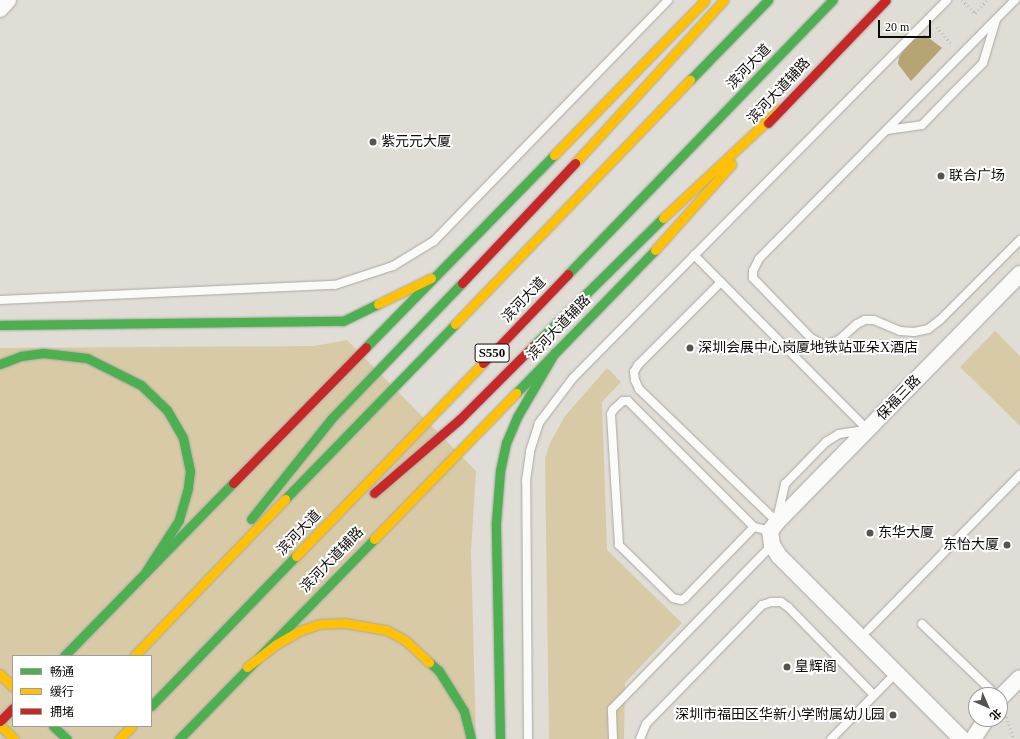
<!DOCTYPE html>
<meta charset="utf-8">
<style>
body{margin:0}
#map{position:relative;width:1020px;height:739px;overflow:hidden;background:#e0ddd6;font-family:"Times New Roman","Noto Sans SC",serif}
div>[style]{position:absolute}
.green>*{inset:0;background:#d8caa7}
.water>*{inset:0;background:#b7a473}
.path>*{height:2.5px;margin-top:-1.25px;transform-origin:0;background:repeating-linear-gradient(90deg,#bebdbb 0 1px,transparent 0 4px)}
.roads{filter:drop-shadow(0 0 1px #a9a7a1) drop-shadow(0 0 1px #a9a7a1)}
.lane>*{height:8px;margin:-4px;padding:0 4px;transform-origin:4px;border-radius:4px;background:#fafaf9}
.street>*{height:16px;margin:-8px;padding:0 8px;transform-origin:8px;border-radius:8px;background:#fafaf9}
.fast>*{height:9px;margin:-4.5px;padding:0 4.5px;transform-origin:4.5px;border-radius:4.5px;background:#4caf50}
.slow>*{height:9px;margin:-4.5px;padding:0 4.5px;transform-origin:4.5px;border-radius:4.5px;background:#ffc107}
.jam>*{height:9px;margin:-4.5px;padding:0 4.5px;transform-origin:4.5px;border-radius:4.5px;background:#c62828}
.bridges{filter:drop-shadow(0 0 1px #a9a7a1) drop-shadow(0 0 1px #a9a7a1)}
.fast-bridge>*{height:9px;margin:-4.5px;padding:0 4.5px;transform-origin:4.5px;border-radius:4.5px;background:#4caf50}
.dots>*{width:11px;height:11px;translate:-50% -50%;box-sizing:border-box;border:2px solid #fff;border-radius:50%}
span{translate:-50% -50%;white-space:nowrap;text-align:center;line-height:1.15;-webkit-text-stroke:4px #fff;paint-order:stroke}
.shield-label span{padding:1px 3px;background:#fff;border:1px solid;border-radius:3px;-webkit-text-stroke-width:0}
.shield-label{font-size:13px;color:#0d0b07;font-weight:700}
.street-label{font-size:14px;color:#0d0b07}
.poi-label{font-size:14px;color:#0d0b07}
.left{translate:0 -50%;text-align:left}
.right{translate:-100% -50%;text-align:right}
.legend{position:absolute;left:12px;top:655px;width:140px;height:72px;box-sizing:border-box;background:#fff;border:1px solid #9e9d9c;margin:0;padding:5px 7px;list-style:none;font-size:12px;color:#0d0b07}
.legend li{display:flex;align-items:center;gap:8px;height:20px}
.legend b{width:20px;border:1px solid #9e9d9c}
.north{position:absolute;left:968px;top:687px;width:40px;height:40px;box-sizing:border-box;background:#fff;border:1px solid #9e9d9c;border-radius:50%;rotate:135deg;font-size:11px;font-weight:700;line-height:16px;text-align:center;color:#0d0b07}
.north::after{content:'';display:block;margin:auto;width:14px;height:18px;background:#57544f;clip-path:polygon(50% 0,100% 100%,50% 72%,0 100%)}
.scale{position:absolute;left:878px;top:20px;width:53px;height:18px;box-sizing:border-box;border:2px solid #0d0b07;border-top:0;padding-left:5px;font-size:12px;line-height:14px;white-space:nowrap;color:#0d0b07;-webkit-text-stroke:3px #fff;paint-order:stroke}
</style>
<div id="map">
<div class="green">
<i style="clip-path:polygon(995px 331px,1020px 356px,1020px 426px,960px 367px)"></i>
<i style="clip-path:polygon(evenodd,347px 340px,476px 471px,471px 551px,476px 739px,0 739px,0 348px,314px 346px,347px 340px,13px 656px,151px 656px,151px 726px,13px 726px,13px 656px)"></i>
<i style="clip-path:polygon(607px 368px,621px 382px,602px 402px,607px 550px,682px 623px,625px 683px,624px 739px,549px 739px,545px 458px,550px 443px,565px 416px)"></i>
</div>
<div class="water">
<i style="clip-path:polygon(925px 35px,942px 48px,911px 81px,898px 64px,899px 57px,910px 41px)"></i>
</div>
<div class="path">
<i style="left:962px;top:0;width:18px;rotate:45deg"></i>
<i style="left:975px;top:13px;width:18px;rotate:-47deg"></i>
<i style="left:937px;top:27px;width:23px;rotate:50deg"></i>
<i style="left:1005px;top:713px;width:28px;rotate:71deg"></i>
</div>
<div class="roads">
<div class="lane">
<i style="left:1015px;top:0;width:364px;rotate:134.7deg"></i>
<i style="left:759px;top:259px;width:13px;rotate:117deg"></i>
<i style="left:753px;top:271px;width:7px;rotate:90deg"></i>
<i style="left:753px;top:278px;width:83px;rotate:46deg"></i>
<i style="left:811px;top:338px;width:16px;rotate:27deg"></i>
<i style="left:825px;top:345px;width:15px;rotate:-20deg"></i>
<i style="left:839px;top:340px;width:24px;rotate:-42deg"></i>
<i style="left:857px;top:324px;width:9px;rotate:-27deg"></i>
<i style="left:865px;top:320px;width:9px"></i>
<i style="left:874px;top:320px;width:28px;rotate:23deg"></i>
<i style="left:900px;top:331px;width:14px;rotate:4deg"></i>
<i style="left:914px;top:332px;width:14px;rotate:-12deg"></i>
<i style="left:928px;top:329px;width:15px;rotate:-37deg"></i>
<i style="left:940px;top:320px;width:113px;rotate:-45deg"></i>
<i style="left:887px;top:130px;width:35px;rotate:-8deg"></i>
<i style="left:922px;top:125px;width:45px;rotate:-45.9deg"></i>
<i style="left:953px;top:93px;width:42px;rotate:-45deg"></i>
<i style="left:983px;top:63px;width:45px;rotate:-73.2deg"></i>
<i style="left:694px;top:255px;width:247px;rotate:45.2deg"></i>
<i style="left:721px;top:282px;width:117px;rotate:135deg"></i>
<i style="left:638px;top:365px;width:8px;rotate:120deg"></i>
<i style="left:634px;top:372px;width:8px;rotate:83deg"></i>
<i style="left:635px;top:380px;width:10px;rotate:66deg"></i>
<i style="left:639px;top:389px;width:192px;rotate:43.9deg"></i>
<i style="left:0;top:300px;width:335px;rotate:-2.6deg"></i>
<i style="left:335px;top:285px;width:61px;rotate:-18.1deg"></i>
<i style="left:393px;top:266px;width:48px;rotate:-31.4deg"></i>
<i style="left:434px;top:241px;width:336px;rotate:-45.8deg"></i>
<i style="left:777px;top:519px;width:36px;rotate:-77deg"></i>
<i style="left:785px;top:484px;width:59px;rotate:-45.7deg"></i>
<i style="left:826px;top:442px;width:15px;rotate:-32deg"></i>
<i style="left:839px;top:434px;width:26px;rotate:-9deg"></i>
<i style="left:754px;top:527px;width:99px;rotate:134.2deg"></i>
<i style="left:685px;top:598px;width:4px;rotate:153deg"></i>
<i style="left:681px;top:600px;width:8px;rotate:-166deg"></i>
<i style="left:673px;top:598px;width:76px;rotate:-135.5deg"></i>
<i style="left:619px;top:545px;width:131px;rotate:-93.5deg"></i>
<i style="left:611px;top:414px;width:6px;rotate:-59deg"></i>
<i style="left:614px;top:409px;width:12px;rotate:-42deg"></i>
<i style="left:623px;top:401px;width:5px"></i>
<i style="left:628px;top:401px;width:178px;rotate:45deg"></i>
<i style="left:754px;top:527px;width:16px;rotate:14deg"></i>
<i style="left:922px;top:624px;width:103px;rotate:43.8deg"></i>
<i style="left:868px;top:630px;width:217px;rotate:-45.6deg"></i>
<i style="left:528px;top:739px;width:258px;rotate:-90.4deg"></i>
<i style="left:526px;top:481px;width:30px;rotate:-82deg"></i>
<i style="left:530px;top:451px;width:29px;rotate:-72deg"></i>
<i style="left:539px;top:423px;width:56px;rotate:-52.9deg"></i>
<i style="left:573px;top:378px;width:532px;rotate:-45.3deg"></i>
<i style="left:613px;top:739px;width:30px;rotate:-92deg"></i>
<i style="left:612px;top:709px;width:229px;rotate:-45.7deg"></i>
<i style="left:640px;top:739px;width:16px;rotate:-68deg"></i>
<i style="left:646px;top:724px;width:166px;rotate:-45.7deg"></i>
<i style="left:762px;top:605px;width:9px;rotate:-18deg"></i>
<i style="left:771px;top:602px;width:10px"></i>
<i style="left:781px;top:602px;width:9px;rotate:36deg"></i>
<i style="left:788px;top:607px;width:123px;rotate:45.7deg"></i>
<i style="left:831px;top:739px;width:93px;rotate:-45.4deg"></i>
</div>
<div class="street">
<i style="left:0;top:9px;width:12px;rotate:-48deg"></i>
<i style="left:1000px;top:698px;width:28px;rotate:-45deg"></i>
<i style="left:962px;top:739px;width:259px;rotate:-135deg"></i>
<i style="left:779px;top:556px;width:13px;rotate:-122deg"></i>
<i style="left:772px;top:545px;width:14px;rotate:-98deg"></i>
<i style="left:770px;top:531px;width:11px;rotate:-52deg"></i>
<i style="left:777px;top:522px;width:347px;rotate:-45.6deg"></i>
<i style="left:973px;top:739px;width:24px;rotate:-57deg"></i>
</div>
<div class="fast">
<i style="left:690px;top:80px;width:112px;rotate:-45.7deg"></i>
<i style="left:568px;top:274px;width:381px;rotate:-46deg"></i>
<i style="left:0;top:325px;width:343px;rotate:-0.7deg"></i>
<i style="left:343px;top:321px;width:39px;rotate:-26deg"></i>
<i style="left:533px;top:346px;width:182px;rotate:-44.6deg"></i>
<i style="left:366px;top:347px;width:269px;rotate:-45.6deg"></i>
<i style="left:0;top:364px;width:22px;rotate:-21deg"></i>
<i style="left:21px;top:356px;width:22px;rotate:-8deg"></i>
<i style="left:43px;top:353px;width:44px;rotate:6.5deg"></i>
<i style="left:87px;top:358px;width:60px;rotate:26.6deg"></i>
<i style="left:141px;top:385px;width:36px;rotate:44deg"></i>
<i style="left:167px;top:410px;width:32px;rotate:60deg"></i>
<i style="left:183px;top:438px;width:34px;rotate:78deg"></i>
<i style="left:190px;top:471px;width:17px;rotate:97deg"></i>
<i style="left:188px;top:488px;width:33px;rotate:106deg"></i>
<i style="left:179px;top:520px;width:61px;rotate:122.9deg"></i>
<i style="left:516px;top:393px;width:199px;rotate:-45.8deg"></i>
<i style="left:285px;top:499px;width:244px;rotate:-45.8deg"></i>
<i style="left:251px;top:519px;width:128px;rotate:-51.3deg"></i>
<i style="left:331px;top:419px;width:189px;rotate:-46.1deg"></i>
<i style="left:64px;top:656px;width:242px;rotate:-45.7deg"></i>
<i style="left:429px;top:662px;width:13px;rotate:42deg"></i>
<i style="left:439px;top:671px;width:47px;rotate:58deg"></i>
<i style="left:464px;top:711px;width:29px;rotate:76deg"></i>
<i style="left:151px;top:706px;width:209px;rotate:-46deg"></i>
<i style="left:179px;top:739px;width:279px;rotate:-45.7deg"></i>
<i style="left:500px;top:739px;width:217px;rotate:-91.1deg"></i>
<i style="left:496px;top:522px;width:51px;rotate:-85.5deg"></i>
<i style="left:500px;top:471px;width:29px;rotate:-78deg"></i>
<i style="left:506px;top:443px;width:28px;rotate:-67deg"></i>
<i style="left:517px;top:417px;width:75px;rotate:-59.7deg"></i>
</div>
<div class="slow">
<i style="left:554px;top:155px;width:216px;rotate:-45.7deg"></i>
<i style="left:575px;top:163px;width:221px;rotate:-47.6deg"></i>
<i style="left:663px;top:218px;width:160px;rotate:-43deg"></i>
<i style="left:655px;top:250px;width:115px;rotate:-48.2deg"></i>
<i style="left:378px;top:304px;width:59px;rotate:-26.1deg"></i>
<i style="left:455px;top:324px;width:339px;rotate:-46.1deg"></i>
<i style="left:374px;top:539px;width:204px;rotate:-45.8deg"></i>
<i style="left:296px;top:556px;width:269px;rotate:-45.9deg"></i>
<i style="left:134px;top:656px;width:218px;rotate:-46.1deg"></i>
<i style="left:247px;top:667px;width:36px;rotate:-38deg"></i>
<i style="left:275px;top:645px;width:28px;rotate:-30deg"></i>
<i style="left:299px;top:631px;width:21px;rotate:-19deg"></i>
<i style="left:319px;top:624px;width:26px;rotate:-2deg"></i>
<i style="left:345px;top:623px;width:42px;rotate:9.7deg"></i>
<i style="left:386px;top:630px;width:21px;rotate:28deg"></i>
<i style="left:405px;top:640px;width:33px;rotate:43deg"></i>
<i style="left:0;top:674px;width:18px;rotate:45deg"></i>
<i style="left:0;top:725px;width:20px;rotate:45deg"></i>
<i style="left:119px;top:739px;width:18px;rotate:-45deg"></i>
</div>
<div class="jam">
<i style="left:768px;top:123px;width:170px;rotate:-46.2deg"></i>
<i style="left:462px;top:283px;width:165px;rotate:-46.7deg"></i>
<i style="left:483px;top:363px;width:123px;rotate:-46.3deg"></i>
<i style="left:233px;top:483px;width:190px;rotate:-45.6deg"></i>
<i style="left:374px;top:493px;width:112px;rotate:-40.7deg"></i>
<i style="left:459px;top:420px;width:105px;rotate:-45deg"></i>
<i style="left:0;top:721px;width:18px;rotate:-45deg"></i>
</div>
</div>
<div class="bridges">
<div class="fast-bridge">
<i style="left:53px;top:726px;width:19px;rotate:43deg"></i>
</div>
</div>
<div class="dots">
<i style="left:373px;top:142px;background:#57544f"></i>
<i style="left:941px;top:176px;background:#57544f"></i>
<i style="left:690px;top:348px;background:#57544f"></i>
<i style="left:870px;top:533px;background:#57544f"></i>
<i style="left:1007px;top:545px;background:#57544f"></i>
<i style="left:787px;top:667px;background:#57544f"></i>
<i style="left:893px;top:715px;background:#57544f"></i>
</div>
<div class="shield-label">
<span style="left:492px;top:353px">S550</span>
</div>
<div class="street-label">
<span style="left:749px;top:67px;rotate:-46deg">滨河大道</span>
<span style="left:779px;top:91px;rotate:-47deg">滨河大道辅路</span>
<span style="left:524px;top:300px;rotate:-46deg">滨河大道</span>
<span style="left:559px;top:328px;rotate:-46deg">滨河大道辅路</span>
<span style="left:899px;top:398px;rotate:-46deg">保福三路</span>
<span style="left:299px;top:533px;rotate:-46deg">滨河大道</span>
<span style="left:332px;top:560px;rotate:-46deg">滨河大道辅路</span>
</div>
<div class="poi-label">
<span class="left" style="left:381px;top:142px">紫元元大厦</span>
<span class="left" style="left:949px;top:176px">联合广场</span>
<span class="left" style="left:698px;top:348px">深圳会展中心岗厦地铁站亚朵X酒店</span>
<span class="left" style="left:878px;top:533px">东华大厦</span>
<span class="right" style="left:999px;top:545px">东怡大厦</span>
<span class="left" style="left:795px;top:667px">皇辉阁</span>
<span class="right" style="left:885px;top:715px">深圳市福田区华新小学附属幼儿园</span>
</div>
<ul class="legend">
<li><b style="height:5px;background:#4caf50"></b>畅通</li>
<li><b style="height:5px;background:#ffc107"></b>缓行</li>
<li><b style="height:5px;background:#c62828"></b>拥堵</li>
</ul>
<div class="north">北</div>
<div class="scale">20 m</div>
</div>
